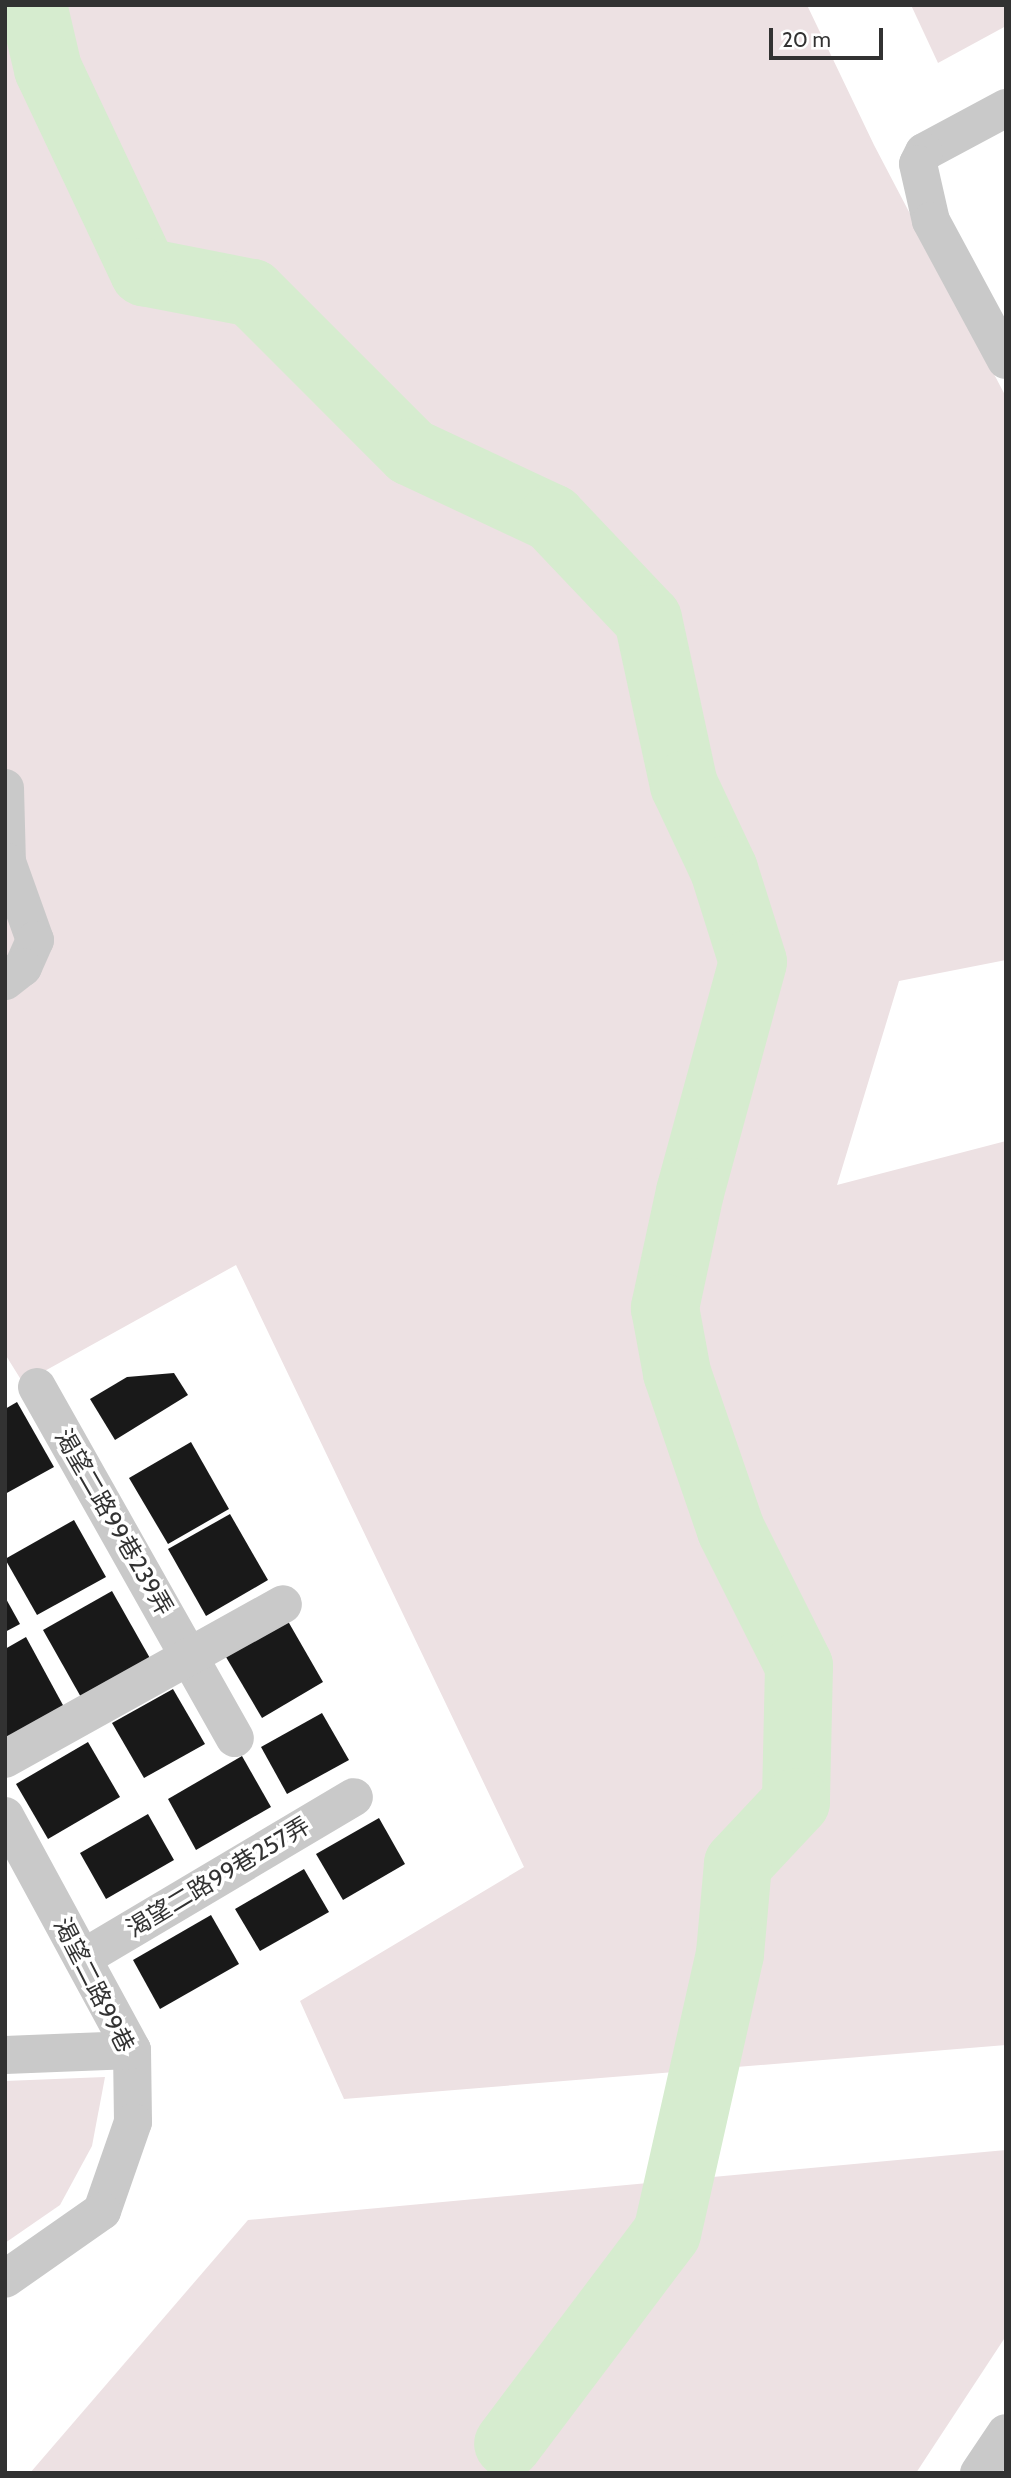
<!DOCTYPE html>
<meta charset="utf-8">
<style>
body{margin:0}
#map{position:relative;width:1011px;height:2478px;overflow:hidden;background:#fff;font-family:Cabin,"Noto Sans TC",sans-serif}
div>[style]{position:absolute}
.green>*{inset:0;background:#ede1e3}
.river>*{height:68px;margin:-34px;padding:0 34px;transform-origin:34px;border-radius:34px;background:#d6eccf}
.building>*{inset:0;background:#191919}
.minor>*{height:38px;margin:-19px;padding:0 19px;transform-origin:19px;border-radius:19px;background:#c9c9c9}
span{translate:-50% -50%;white-space:nowrap;text-align:center;line-height:1.15;-webkit-text-stroke:7px #fff;paint-order:stroke}
.street-label{font-size:24px;color:#323232}
.frame{position:absolute;inset:0;border:7px solid #323232;pointer-events:none}
.scale{position:absolute;left:769px;top:28px;width:114px;height:32px;box-sizing:border-box;border:4px solid #323232;border-top:0;padding-left:9px;font-size:21px;line-height:24px;white-space:nowrap;color:#323232;-webkit-text-stroke:5px #fff;paint-order:stroke}
</style>
<div id="map">
<div class="green">
<i style="clip-path:polygon(5px 5px,807px 5px,874px 145px,1006px 397px,1006px 960px,899px 981px,837px 1185px,1006px 1141px,1006px 2045px,344px 2099px,300px 2001px,524px 1867px,236px 1265px,23px 1383px,5px 1354px)"></i>
<i style="clip-path:polygon(911px 5px,1006px 5px,1006px 26px,938px 63px)"></i>
<i style="clip-path:polygon(105px 2077px,92px 2146px,60px 2205px,5px 2243px,5px 2081px)"></i>
<i style="clip-path:polygon(1006px 2150px,1006px 2336px,916px 2473px,30px 2473px,248px 2220px)"></i>
</div>
<div class="river">
<i style="left:33px;top:5px;width:66px;rotate:76.8deg"></i>
<i style="left:48px;top:69px;width:225px;rotate:64.7deg"></i>
<i style="left:144px;top:272px;width:110px;rotate:11deg"></i>
<i style="left:252px;top:293px;width:225px;rotate:45deg"></i>
<i style="left:411px;top:452px;width:156px;rotate:25.1deg"></i>
<i style="left:552px;top:518px;width:139px;rotate:46.5deg"></i>
<i style="left:648px;top:619px;width:170px;rotate:77.8deg"></i>
<i style="left:684px;top:785px;width:94px;rotate:64.8deg"></i>
<i style="left:724px;top:870px;width:96px;rotate:72.5deg"></i>
<i style="left:753px;top:962px;width:238px;rotate:105.3deg"></i>
<i style="left:690px;top:1192px;width:119px;rotate:102.2deg"></i>
<i style="left:665px;top:1308px;width:66px;rotate:79.5deg"></i>
<i style="left:677px;top:1373px;width:166px;rotate:71deg"></i>
<i style="left:731px;top:1530px;width:152px;rotate:63.4deg"></i>
<i style="left:799px;top:1666px;width:136px;rotate:91.3deg"></i>
<i style="left:796px;top:1802px;width:85px;rotate:133.1deg"></i>
<i style="left:738px;top:1864px;width:90px;rotate:95.1deg"></i>
<i style="left:730px;top:1954px;width:286px;rotate:102.7deg"></i>
<i style="left:667px;top:2233px;width:264px;rotate:127deg"></i>
</div>
<div class="building">
<i style="clip-path:polygon(174px 1373px,188px 1395px,115px 1440px,90px 1399px,127px 1377px)"></i>
<i style="clip-path:polygon(17px 1402px,54px 1467px,5px 1494px,5px 1409px)"></i>
<i style="clip-path:polygon(191px 1442px,229px 1509px,168px 1544px,129px 1478px)"></i>
<i style="clip-path:polygon(230px 1514px,268px 1580px,206px 1616px,168px 1549px)"></i>
<i style="clip-path:polygon(74px 1520px,106px 1577px,37px 1615px,5px 1559px)"></i>
<i style="clip-path:polygon(112px 1591px,151px 1660px,82px 1699px,43px 1630px)"></i>
<i style="clip-path:polygon(5px 1597px,20px 1624px,5px 1632px)"></i>
<i style="clip-path:polygon(285px 1616px,323px 1682px,262px 1718px,223px 1652px)"></i>
<i style="clip-path:polygon(26px 1637px,64px 1707px,5px 1740px,5px 1649px)"></i>
<i style="clip-path:polygon(173px 1689px,205px 1744px,144px 1778px,112px 1723px)"></i>
<i style="clip-path:polygon(322px 1713px,349px 1760px,287px 1794px,261px 1747px)"></i>
<i style="clip-path:polygon(88px 1742px,120px 1797px,48px 1839px,16px 1784px)"></i>
<i style="clip-path:polygon(242px 1756px,271px 1807px,196px 1850px,168px 1799px)"></i>
<i style="clip-path:polygon(148px 1814px,174px 1860px,106px 1899px,80px 1853px)"></i>
<i style="clip-path:polygon(379px 1818px,405px 1864px,343px 1900px,316px 1854px)"></i>
<i style="clip-path:polygon(304px 1869px,329px 1912px,260px 1951px,235px 1909px)"></i>
<i style="clip-path:polygon(211px 1915px,239px 1964px,160px 2009px,133px 1960px)"></i>
</div>
<div class="minor">
<i style="left:1006px;top:108px;width:93px;rotate:151.8deg"></i>
<i style="left:924px;top:152px;width:13px;rotate:117deg"></i>
<i style="left:918px;top:164px;width:58px;rotate:77.2deg"></i>
<i style="left:931px;top:221px;width:158px;rotate:61.7deg"></i>
<i style="left:5px;top:788px;width:74px;rotate:88.5deg"></i>
<i style="left:7px;top:862px;width:83px;rotate:70.3deg"></i>
<i style="left:35px;top:940px;width:30px;rotate:114deg"></i>
<i style="left:23px;top:967px;width:23px;rotate:142deg"></i>
<i style="left:37px;top:1387px;width:403px;rotate:60.6deg"></i>
<i style="left:5px;top:1759px;width:318px;rotate:-29.1deg"></i>
<i style="left:5px;top:1816px;width:266px;rotate:61.5deg"></i>
<i style="left:132px;top:2050px;width:72px;rotate:89.2deg"></i>
<i style="left:133px;top:2122px;width:94px;rotate:109.2deg"></i>
<i style="left:102px;top:2211px;width:118px;rotate:145deg"></i>
<i style="left:83px;top:1958px;width:315px;rotate:-30.7deg"></i>
<i style="left:5px;top:2055px;width:127px;rotate:-2.3deg"></i>
<i style="left:979px;top:2473px;width:48px;rotate:-56deg"></i>
</div>
<div class="street-label">
<span style="left:114px;top:1522px;rotate:60deg">渴望二路99巷239弄</span>
<span style="left:218px;top:1877px;rotate:-31deg">渴望二路99巷257弄</span>
<span style="left:94px;top:1985px;rotate:63deg">渴望二路99巷</span>
</div>
<div class="frame"></div>
<div class="scale">20 m</div>
</div>
